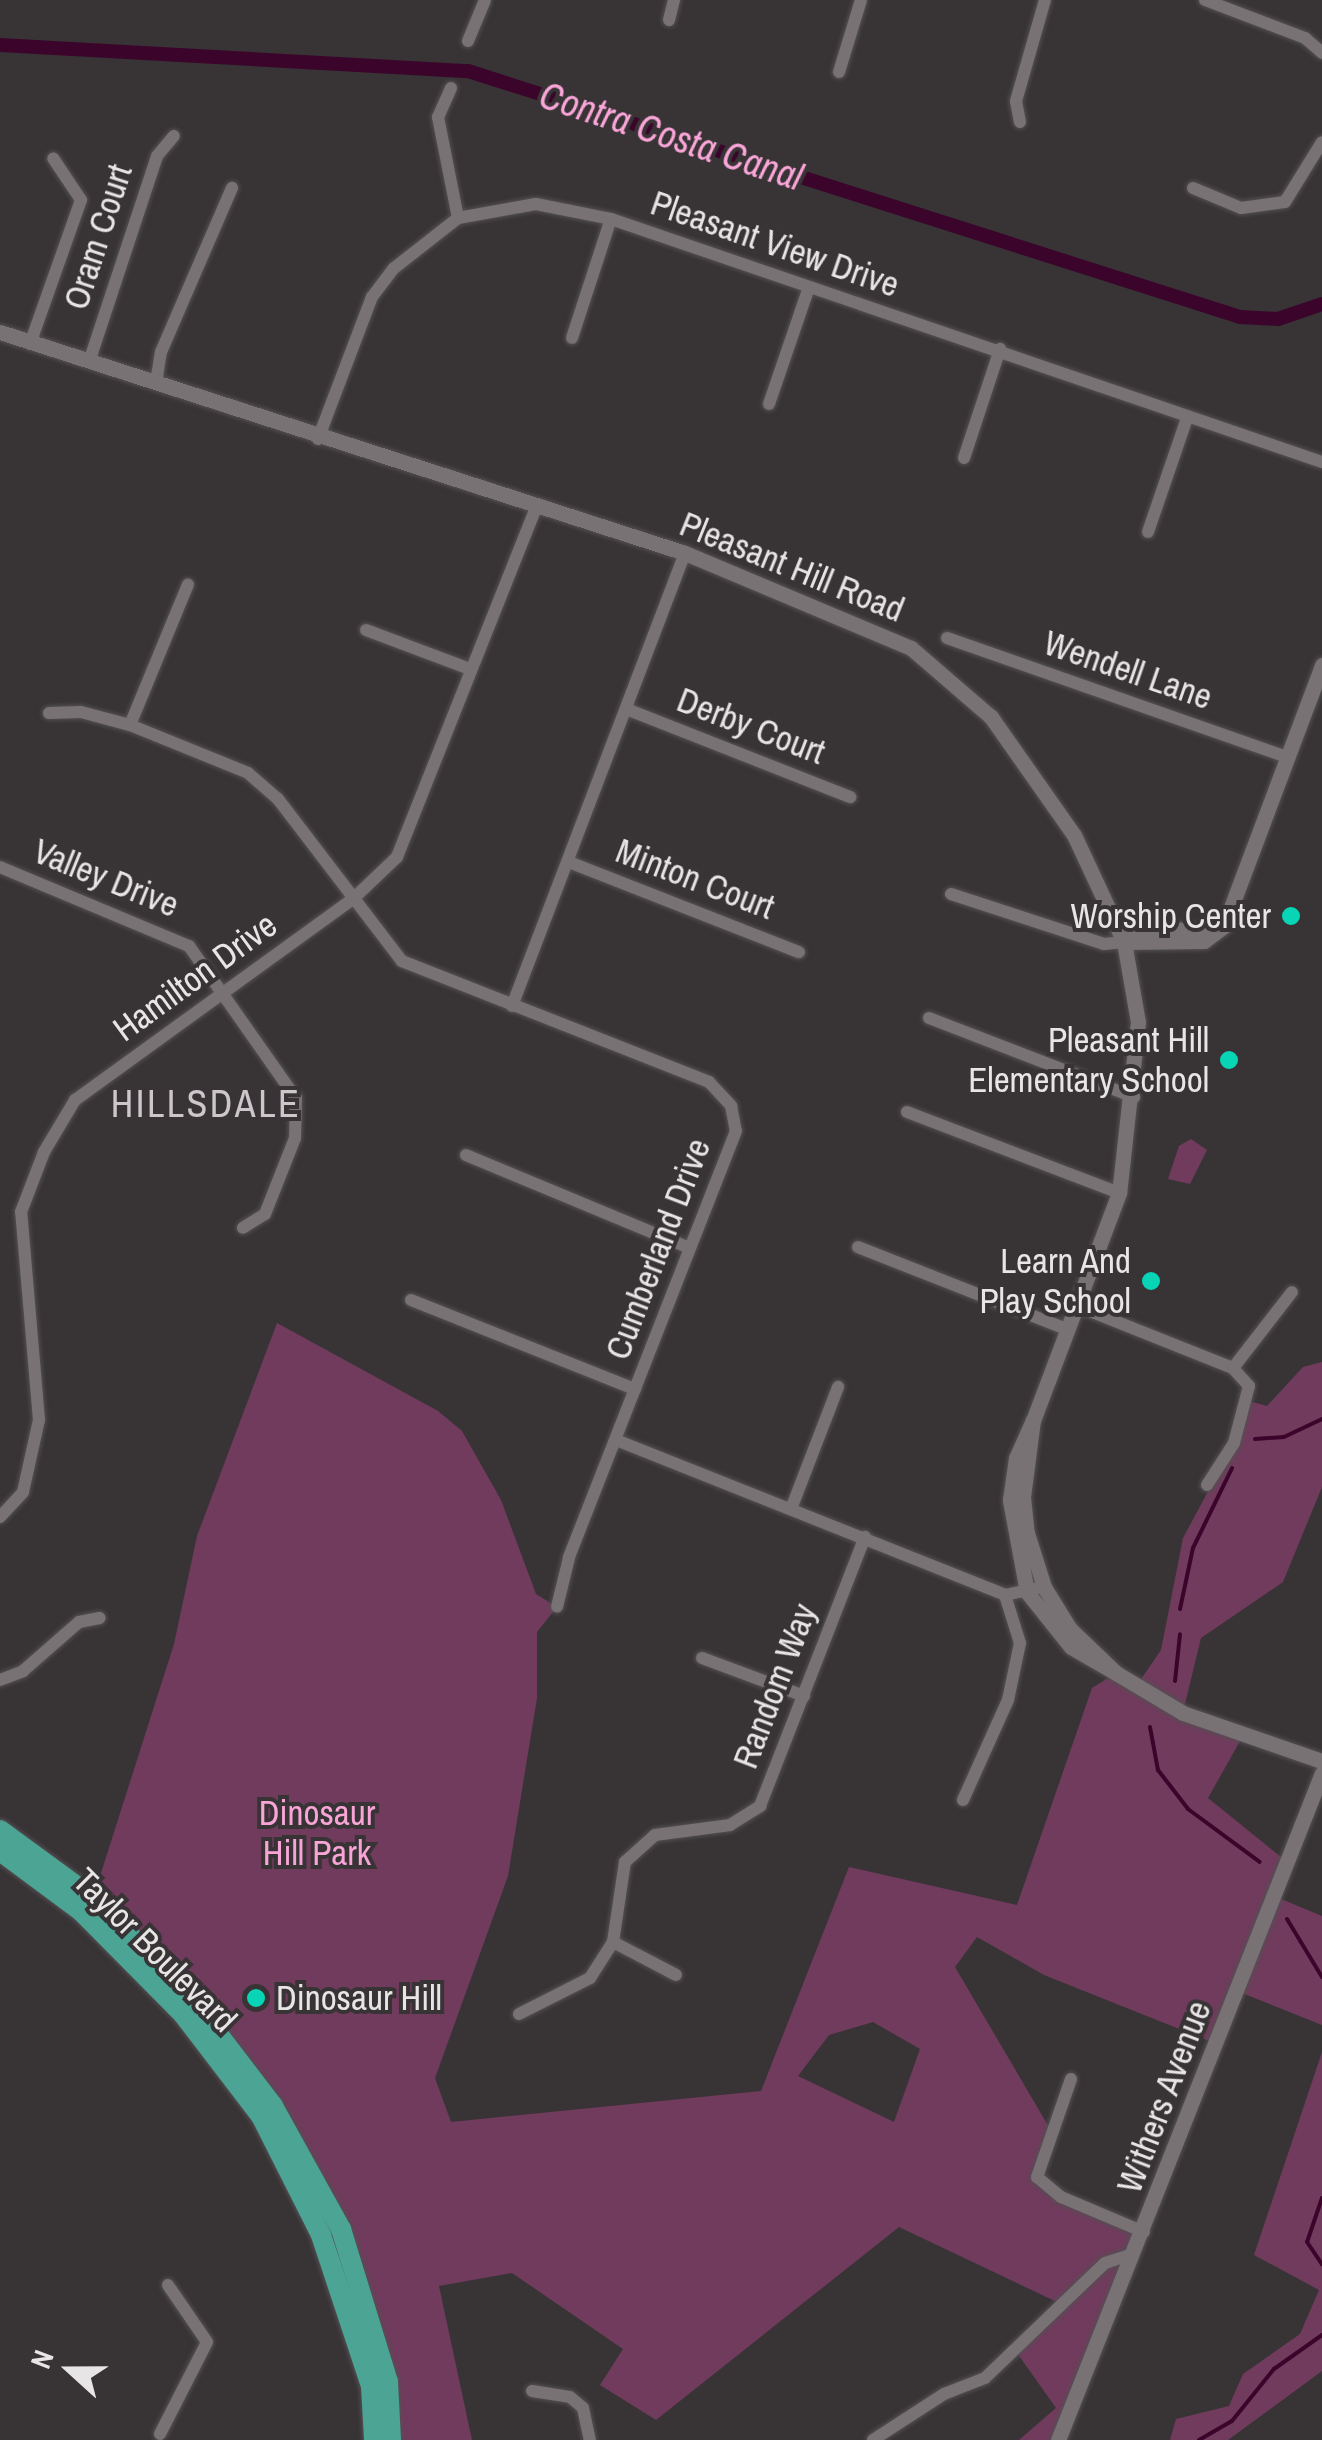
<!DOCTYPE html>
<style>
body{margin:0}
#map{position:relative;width:1322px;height:2440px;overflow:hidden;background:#383436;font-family:"Archivo Narrow",sans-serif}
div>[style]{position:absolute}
.green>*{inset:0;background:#713b5d}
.stream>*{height:4px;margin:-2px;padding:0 2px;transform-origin:2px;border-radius:2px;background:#3b052b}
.canal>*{height:14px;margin:-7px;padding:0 7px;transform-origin:7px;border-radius:7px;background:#3b052b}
.roads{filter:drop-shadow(0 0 2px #545052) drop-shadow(0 0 2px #545052)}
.minor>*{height:12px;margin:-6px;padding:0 6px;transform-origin:6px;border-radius:6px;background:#787275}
.tertiary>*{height:15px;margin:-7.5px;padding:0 7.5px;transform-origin:7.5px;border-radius:7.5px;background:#787275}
.primary>*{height:20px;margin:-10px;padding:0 10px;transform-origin:10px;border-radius:10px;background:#4ca495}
.dots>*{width:28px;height:28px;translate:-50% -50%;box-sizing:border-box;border:5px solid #383436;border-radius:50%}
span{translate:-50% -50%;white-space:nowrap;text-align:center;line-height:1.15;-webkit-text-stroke:8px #383436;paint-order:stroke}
.street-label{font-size:35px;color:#e8e5e6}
.poi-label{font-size:35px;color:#e8e5e6}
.right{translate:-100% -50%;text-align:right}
.left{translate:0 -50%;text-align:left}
.park-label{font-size:35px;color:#f9a4d7}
.water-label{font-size:38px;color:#fba6d9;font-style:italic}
.neighbourhood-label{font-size:38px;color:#cdc7cb;letter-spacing:2.5px}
.north{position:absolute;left:20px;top:2320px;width:100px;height:100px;-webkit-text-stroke:8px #383436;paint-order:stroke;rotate:291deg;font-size:28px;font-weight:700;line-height:40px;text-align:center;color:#e8e5e6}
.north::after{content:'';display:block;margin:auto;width:35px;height:45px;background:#e8e5e6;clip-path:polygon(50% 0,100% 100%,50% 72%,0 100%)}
</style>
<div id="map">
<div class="green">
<i style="clip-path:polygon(1191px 1139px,1207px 1150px,1190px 1184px,1168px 1179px,1179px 1146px)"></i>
<i style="clip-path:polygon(evenodd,277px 1323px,438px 1411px,462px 1431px,501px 1500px,536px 1594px,557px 1607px,537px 1632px,537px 1698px,508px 1876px,435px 2078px,451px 2122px,761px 2091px,849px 1867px,1017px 1905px,1092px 1688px,1116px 1673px,1137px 1685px,1161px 1650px,1183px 1538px,1234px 1443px,1245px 1400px,1267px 1406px,1303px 1367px,1322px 1362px,1322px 1487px,1283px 1582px,1201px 1638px,1183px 1712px,1244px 1734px,1208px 1798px,1287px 1862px,1274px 1896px,1322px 1916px,1322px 2025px,1237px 1991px,1217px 2044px,1044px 1975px,977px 1937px,955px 1967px,1053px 2134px,1040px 2159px,1042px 2187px,1144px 2232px,1058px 2440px,1019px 2440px,1056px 2408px,1015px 2350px,1061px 2304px,899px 2227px,656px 2420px,600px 2385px,623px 2349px,512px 2273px,439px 2286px,472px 2440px,391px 2440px,341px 2229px,93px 1898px,174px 1644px,197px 1536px,277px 1323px,873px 2022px,920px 2049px,894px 2122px,798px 2076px,829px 2035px,873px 2022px)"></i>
<i style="clip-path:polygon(1322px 2052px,1322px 2371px,1228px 2440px,1170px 2440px,1176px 2419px,1229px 2406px,1243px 2374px,1300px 2334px,1319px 2290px,1254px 2255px)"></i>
</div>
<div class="stream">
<i style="left:1255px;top:1439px;width:29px;rotate:-4deg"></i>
<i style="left:1284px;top:1437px;width:42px;rotate:-25.3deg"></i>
<i style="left:1180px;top:1609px;width:62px;rotate:-78deg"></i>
<i style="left:1193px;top:1548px;width:89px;rotate:-64deg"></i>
<i style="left:1175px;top:1681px;width:47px;rotate:-83.9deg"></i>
<i style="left:1150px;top:1727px;width:44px;rotate:79.5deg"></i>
<i style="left:1158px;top:1770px;width:49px;rotate:52.4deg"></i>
<i style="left:1188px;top:1809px;width:89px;rotate:36.4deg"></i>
<i style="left:1287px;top:1919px;width:68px;rotate:58.9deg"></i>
<i style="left:1322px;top:2198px;width:46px;rotate:108.8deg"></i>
<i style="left:1307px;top:2242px;width:27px;rotate:56deg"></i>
<i style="left:1199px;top:2440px;width:38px;rotate:-30deg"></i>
<i style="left:1232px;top:2421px;width:67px;rotate:-51.1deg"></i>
<i style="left:1274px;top:2369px;width:59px;rotate:-35.3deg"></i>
</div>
<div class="canal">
<i style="left:0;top:45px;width:469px;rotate:3.2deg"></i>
<i style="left:468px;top:71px;width:810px;rotate:17.67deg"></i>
<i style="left:1240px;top:317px;width:38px;rotate:3deg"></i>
<i style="left:1278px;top:319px;width:46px;rotate:-18.8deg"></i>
</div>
<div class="roads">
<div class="minor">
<i style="left:1205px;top:0;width:107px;rotate:20.8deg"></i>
<i style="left:1305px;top:38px;width:23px;rotate:41deg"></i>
<i style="left:669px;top:20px;width:21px;rotate:-76deg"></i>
<i style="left:468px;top:41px;width:44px;rotate:-67.5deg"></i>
<i style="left:839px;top:72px;width:75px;rotate:-73deg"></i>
<i style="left:451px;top:88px;width:32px;rotate:114deg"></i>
<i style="left:438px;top:117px;width:103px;rotate:78.8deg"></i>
<i style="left:1020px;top:122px;width:21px;rotate:-101deg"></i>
<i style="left:1016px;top:101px;width:105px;rotate:-74deg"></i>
<i style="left:1193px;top:188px;width:52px;rotate:22.6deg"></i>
<i style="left:1241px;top:208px;width:44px;rotate:-7.8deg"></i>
<i style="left:1285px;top:202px;width:70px;rotate:-58.3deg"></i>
<i style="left:572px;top:338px;width:125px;rotate:-71.9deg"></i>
<i style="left:30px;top:344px;width:153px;rotate:-70.5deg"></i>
<i style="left:81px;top:200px;width:50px;rotate:-123.7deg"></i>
<i style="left:89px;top:362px;width:217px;rotate:-71.7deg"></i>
<i style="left:157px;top:156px;width:26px;rotate:-50deg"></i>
<i style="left:156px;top:383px;width:31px;rotate:-81deg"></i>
<i style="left:161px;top:352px;width:179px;rotate:-66.6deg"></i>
<i style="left:769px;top:404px;width:120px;rotate:-71.1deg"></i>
<i style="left:318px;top:439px;width:152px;rotate:-69.2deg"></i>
<i style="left:372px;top:297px;width:35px;rotate:-53deg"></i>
<i style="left:393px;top:269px;width:83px;rotate:-38.1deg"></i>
<i style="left:458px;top:218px;width:79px;rotate:-10.2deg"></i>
<i style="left:536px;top:204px;width:76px;rotate:11.3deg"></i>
<i style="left:611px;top:219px;width:751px;rotate:18.87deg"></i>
<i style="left:964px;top:458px;width:115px;rotate:-71.7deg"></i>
<i style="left:1148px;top:532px;width:120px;rotate:-71.1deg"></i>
<i style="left:366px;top:630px;width:111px;rotate:20.6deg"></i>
<i style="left:947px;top:638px;width:362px;rotate:19.3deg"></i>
<i style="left:629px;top:710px;width:238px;rotate:21.5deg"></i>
<i style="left:49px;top:713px;width:32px;rotate:-2deg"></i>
<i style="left:81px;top:712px;width:51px;rotate:14.9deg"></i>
<i style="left:130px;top:725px;width:127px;rotate:22.1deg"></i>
<i style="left:248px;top:773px;width:40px;rotate:41deg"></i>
<i style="left:278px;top:799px;width:204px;rotate:52.6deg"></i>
<i style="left:402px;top:961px;width:330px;rotate:21.5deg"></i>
<i style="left:709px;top:1082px;width:33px;rotate:47deg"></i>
<i style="left:731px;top:1106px;width:25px;rotate:79deg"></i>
<i style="left:736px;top:1131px;width:458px;rotate:111.4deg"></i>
<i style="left:569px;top:1558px;width:50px;rotate:103.8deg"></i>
<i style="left:130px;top:725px;width:152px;rotate:-67.6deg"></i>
<i style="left:569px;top:862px;width:247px;rotate:21.4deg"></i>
<i style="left:0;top:867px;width:205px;rotate:22.7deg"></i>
<i style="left:189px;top:946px;width:186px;rotate:54.9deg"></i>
<i style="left:296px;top:1098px;width:40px;rotate:91.4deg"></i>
<i style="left:295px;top:1138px;width:82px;rotate:111.5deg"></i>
<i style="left:265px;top:1214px;width:26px;rotate:148deg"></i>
<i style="left:951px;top:894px;width:161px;rotate:18.1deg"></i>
<i style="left:1104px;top:944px;width:20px;rotate:-6deg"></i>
<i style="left:512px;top:1006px;width:485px;rotate:-69.1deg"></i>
<i style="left:929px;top:1018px;width:220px;rotate:21.1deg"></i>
<i style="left:907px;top:1112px;width:227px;rotate:20.9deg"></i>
<i style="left:466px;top:1155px;width:242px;rotate:22.6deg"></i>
<i style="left:858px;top:1247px;width:227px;rotate:21.5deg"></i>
<i style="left:411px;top:1300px;width:241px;rotate:21.7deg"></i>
<i style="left:1077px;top:1306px;width:168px;rotate:21.7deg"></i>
<i style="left:616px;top:1440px;width:419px;rotate:21.7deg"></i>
<i style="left:1005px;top:1595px;width:40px;rotate:-12deg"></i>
<i style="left:1207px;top:1485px;width:50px;rotate:-57.3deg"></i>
<i style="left:1234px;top:1443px;width:59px;rotate:-75.3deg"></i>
<i style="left:1249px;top:1386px;width:24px;rotate:-132deg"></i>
<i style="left:1233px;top:1368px;width:96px;rotate:-52.2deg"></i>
<i style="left:791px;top:1509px;width:131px;rotate:-68.9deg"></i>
<i style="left:0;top:1517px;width:34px;rotate:-47deg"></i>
<i style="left:23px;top:1492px;width:74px;rotate:-77.5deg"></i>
<i style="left:39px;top:1420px;width:209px;rotate:-94.9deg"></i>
<i style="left:21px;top:1212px;width:64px;rotate:-69deg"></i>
<i style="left:44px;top:1152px;width:61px;rotate:-59.2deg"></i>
<i style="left:75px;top:1100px;width:344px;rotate:-35.9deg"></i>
<i style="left:354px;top:898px;width:59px;rotate:-43.6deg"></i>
<i style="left:397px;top:857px;width:376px;rotate:-68.3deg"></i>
<i style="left:702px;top:1658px;width:109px;rotate:20.4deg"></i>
<i style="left:0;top:1680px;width:25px;rotate:-21deg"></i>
<i style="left:23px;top:1671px;width:74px;rotate:-41.2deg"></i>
<i style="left:79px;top:1622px;width:21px;rotate:-11deg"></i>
<i style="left:963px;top:1800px;width:110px;rotate:-65.8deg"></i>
<i style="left:1008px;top:1700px;width:58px;rotate:-78.1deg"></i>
<i style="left:1020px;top:1643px;width:50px;rotate:-107.4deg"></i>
<i style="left:613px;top:1942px;width:71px;rotate:27.6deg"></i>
<i style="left:519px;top:2014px;width:80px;rotate:-26.9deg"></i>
<i style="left:590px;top:1978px;width:43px;rotate:-57.4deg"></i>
<i style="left:613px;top:1942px;width:81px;rotate:-81.5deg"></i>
<i style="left:625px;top:1862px;width:40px;rotate:-42deg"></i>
<i style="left:655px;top:1835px;width:76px;rotate:-7.6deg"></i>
<i style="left:730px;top:1825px;width:36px;rotate:-32deg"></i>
<i style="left:760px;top:1806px;width:289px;rotate:-68.7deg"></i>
<i style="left:1071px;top:2079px;width:104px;rotate:109.1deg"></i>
<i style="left:1037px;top:2177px;width:31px;rotate:40deg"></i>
<i style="left:1061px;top:2197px;width:90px;rotate:22.9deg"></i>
<i style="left:532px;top:2391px;width:38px;rotate:9deg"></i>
<i style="left:570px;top:2397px;width:17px;rotate:40deg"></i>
<i style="left:583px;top:2408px;width:33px;rotate:78deg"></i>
<i style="left:160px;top:2434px;width:103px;rotate:-62.9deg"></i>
<i style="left:207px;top:2342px;width:69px;rotate:-124.4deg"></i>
<i style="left:873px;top:2440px;width:85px;rotate:-32.9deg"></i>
<i style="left:944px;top:2394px;width:44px;rotate:-21.3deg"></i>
<i style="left:985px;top:2378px;width:166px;rotate:-43.8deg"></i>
<i style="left:1105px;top:2263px;width:28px;rotate:-18deg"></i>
</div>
<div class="tertiary">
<i style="left:0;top:332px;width:720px;rotate:17.88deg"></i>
<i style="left:685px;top:553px;width:245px;rotate:22.8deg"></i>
<i style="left:911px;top:648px;width:106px;rotate:40.8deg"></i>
<i style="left:991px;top:717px;width:144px;rotate:54.9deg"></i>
<i style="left:1074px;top:835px;width:118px;rotate:65deg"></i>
<i style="left:1124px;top:942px;width:81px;rotate:80.1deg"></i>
<i style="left:1138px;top:1022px;width:172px;rotate:96.3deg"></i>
<i style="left:1119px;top:1193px;width:243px;rotate:110.7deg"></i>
<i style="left:1124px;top:942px;width:80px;rotate:-0.7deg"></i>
<i style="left:1204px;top:941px;width:25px;rotate:-37deg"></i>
<i style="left:1224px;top:926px;width:279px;rotate:-69.4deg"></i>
<i style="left:1124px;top:942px;width:19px;rotate:-47deg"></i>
<i style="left:1137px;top:928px;width:79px;rotate:2.2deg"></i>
<i style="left:1116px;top:1673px;width:52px;rotate:-150deg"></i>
<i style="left:1071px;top:1647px;width:70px;rotate:-128.7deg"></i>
<i style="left:1027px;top:1592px;width:94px;rotate:-100.5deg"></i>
<i style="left:1010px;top:1500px;width:42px;rotate:-81.9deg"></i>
<i style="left:1016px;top:1458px;width:42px;rotate:-65.9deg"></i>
<i style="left:1033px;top:1420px;width:78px;rotate:97.4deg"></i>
<i style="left:1023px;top:1497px;width:36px;rotate:84deg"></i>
<i style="left:1027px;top:1533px;width:57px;rotate:72.5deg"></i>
<i style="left:1044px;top:1587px;width:49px;rotate:58.2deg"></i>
<i style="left:1070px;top:1629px;width:64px;rotate:43.7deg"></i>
<i style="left:1116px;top:1673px;width:78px;rotate:30.8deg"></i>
<i style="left:1183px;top:1713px;width:147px;rotate:19.1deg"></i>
<i style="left:1058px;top:2440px;width:717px;rotate:-68.41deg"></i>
</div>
<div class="primary">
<i style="left:0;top:1830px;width:115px;rotate:36.2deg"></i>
<i style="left:93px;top:1898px;width:137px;rotate:45.6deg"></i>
<i style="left:189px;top:1996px;width:138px;rotate:52.6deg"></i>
<i style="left:273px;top:2106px;width:141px;rotate:61.1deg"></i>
<i style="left:341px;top:2229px;width:160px;rotate:72.9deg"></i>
<i style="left:388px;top:2382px;width:58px;rotate:87deg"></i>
<i style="left:0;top:1851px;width:102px;rotate:36.6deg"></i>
<i style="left:82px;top:1912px;width:144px;rotate:45.3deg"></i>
<i style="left:183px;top:2014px;width:128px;rotate:52.6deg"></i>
<i style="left:261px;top:2116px;width:133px;rotate:63.2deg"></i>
<i style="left:321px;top:2235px;width:159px;rotate:71.7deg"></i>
<i style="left:371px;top:2386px;width:54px;rotate:86.8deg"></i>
</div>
</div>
<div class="dots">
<i style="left:1291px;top:916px;background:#08d5b5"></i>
<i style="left:1229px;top:1060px;background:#08d5b5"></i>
<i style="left:1151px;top:1281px;background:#08d5b5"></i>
<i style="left:256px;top:1998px;background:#08d5b5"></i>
</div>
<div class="street-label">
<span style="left:98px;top:237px;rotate:-72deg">Oram Court</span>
<span style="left:775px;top:244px;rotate:19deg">Pleasant View Drive</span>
<span style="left:792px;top:567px;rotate:22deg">Pleasant Hill Road</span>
<span style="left:1128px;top:670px;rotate:19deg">Wendell Lane</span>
<span style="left:751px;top:726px;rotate:21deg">Derby Court</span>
<span style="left:106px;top:878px;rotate:22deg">Valley Drive</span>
<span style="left:695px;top:879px;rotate:21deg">Minton Court</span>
<span style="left:195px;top:977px;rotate:-36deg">Hamilton Drive</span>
<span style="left:658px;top:1249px;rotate:-69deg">Cumberland Drive</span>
<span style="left:775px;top:1686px;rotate:-69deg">Random Way</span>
<span style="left:155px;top:1950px;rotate:45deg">Taylor Boulevard</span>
<span style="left:1164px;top:2097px;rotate:-69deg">Withers Avenue</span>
</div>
<div class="poi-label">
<span class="right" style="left:1271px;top:916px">Worship Center</span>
<span class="right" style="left:1209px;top:1060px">Pleasant Hill<br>Elementary School</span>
<span class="right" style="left:1131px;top:1281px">Learn And<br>Play School</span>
<span class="left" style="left:276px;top:1998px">Dinosaur Hill</span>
</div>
<div class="park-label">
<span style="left:317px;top:1833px">Dinosaur<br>Hill Park</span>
</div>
<div class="water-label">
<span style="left:671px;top:136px;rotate:18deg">Contra Costa Canal</span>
</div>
<div class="neighbourhood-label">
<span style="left:206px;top:1104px">HILLSDALE</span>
</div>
<div class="north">N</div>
</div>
